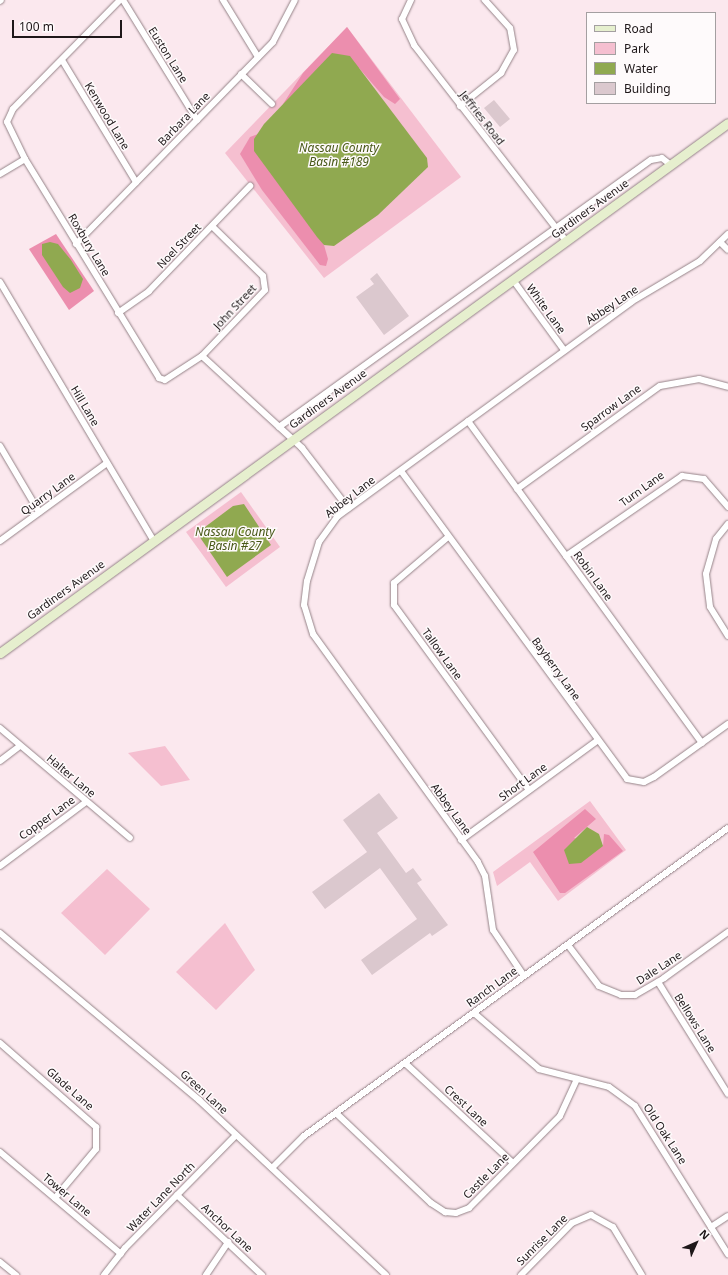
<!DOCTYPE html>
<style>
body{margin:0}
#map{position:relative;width:728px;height:1275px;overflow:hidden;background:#fbe8ee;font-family:"Noto Sans",sans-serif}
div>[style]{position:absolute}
.green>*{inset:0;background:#f5bfd0}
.forest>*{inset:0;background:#ec8eae}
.water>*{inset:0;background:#90a950}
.building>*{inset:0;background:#dbc8ce}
.roads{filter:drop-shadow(0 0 1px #958388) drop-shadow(0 0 1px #958388)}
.street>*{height:6px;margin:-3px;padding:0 3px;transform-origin:3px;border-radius:3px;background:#fff}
.secondary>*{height:9px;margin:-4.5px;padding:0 4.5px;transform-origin:4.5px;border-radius:4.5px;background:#e6efce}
span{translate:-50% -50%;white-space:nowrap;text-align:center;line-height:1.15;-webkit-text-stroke:3px #fefafb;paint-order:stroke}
.street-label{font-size:11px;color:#1e1719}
.water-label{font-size:12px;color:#495919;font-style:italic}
.legend{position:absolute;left:586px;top:12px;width:130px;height:92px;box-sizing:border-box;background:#fefafb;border:1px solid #a49fa1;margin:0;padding:5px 7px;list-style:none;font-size:12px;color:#1e1719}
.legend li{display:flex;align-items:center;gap:8px;height:20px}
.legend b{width:20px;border:1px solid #a49fa1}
.north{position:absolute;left:676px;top:1223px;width:40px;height:40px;-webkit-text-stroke:3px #fefafb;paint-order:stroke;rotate:45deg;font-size:11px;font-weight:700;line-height:16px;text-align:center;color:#1e1719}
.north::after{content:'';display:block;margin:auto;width:14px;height:18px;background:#1e1719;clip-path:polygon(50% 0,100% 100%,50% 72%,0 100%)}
.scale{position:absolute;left:12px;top:20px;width:110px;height:18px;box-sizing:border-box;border:2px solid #1e1719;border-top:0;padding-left:5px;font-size:12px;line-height:14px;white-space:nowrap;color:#1e1719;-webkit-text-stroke:3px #fefafb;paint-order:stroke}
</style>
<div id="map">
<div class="green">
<i style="clip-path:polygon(347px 27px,461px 177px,324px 278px,225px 153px)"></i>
<i style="clip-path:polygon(241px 492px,280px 547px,226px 587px,186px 532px)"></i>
<i style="clip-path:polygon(165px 746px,190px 780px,161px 786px,128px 753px)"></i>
<i style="clip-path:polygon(590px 801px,626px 850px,558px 901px,530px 862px,497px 886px,493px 872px)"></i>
<i style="clip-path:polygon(107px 869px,150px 909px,105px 955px,61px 913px)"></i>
<i style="clip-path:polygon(225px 923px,255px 970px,216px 1010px,176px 972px)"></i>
</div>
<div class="forest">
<i style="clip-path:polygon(347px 27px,400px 99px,395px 104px,384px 97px,359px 68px,283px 104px,303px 73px)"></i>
<i style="clip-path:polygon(258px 134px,324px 245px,328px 259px,326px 266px,320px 265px,262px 190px,240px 154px,250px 137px)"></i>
<i style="clip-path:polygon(56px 234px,94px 291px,69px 310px,29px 249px)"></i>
<i style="clip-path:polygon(585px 809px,596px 819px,574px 838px,603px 846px,604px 834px,609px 835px,623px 851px,565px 893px,560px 893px,533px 852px)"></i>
</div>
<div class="water">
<i style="clip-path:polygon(332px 53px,350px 56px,427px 158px,428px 167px,378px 215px,334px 246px,324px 245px,317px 237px,254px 151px,254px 139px,264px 124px)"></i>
<i style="clip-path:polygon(50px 242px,58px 244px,71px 260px,83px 279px,80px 288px,70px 293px,63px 287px,42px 255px,42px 244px)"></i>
<i style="clip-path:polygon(244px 504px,271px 545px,227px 577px,197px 533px,233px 506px)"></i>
<i style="clip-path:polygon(587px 827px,599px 834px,603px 846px,581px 863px,569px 864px,564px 850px)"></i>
</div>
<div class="building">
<i style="clip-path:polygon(494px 100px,510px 119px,500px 127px,484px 108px)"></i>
<i style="clip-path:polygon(377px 273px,409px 316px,384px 335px,356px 297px,374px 284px,370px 279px)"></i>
<i style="clip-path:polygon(379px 793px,398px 818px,377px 833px,406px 873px,413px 868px,422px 880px,417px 883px,448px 925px,432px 936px,430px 933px,372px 975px,361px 960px,417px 919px,380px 868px,325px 909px,312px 892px,367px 852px,343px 820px)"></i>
</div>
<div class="roads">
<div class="street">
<i style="left:120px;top:0;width:153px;rotate:134.5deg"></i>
<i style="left:13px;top:109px;width:14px;rotate:115deg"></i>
<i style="left:7px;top:122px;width:41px;rotate:64.1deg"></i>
<i style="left:25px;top:159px;width:257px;rotate:58.5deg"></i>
<i style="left:159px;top:378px;width:6px;rotate:18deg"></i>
<i style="left:165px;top:380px;width:44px;rotate:-33deg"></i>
<i style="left:202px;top:356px;width:91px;rotate:-46.3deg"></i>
<i style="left:265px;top:290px;width:14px;rotate:-98deg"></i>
<i style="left:263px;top:276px;width:71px;rotate:-135.6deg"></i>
<i style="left:123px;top:0;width:141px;rotate:58.3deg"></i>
<i style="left:223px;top:0;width:67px;rotate:58.4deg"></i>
<i style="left:411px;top:0;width:21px;rotate:115deg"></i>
<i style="left:402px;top:19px;width:29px;rotate:65deg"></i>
<i style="left:414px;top:45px;width:248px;rotate:52.2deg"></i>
<i style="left:0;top:1px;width:1px;rotate:-45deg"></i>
<i style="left:62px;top:60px;width:143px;rotate:58.8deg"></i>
<i style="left:241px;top:74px;width:43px;rotate:44.1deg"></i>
<i style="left:460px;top:106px;width:53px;rotate:-38.8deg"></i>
<i style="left:501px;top:73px;width:26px;rotate:-61deg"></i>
<i style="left:514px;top:50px;width:22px;rotate:-100deg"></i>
<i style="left:510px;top:28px;width:38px;rotate:-132deg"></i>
<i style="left:0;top:174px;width:29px;rotate:-31deg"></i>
<i style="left:720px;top:242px;width:11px;rotate:45deg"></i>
<i style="left:76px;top:244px;width:282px;rotate:-45.7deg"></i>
<i style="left:273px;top:42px;width:47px;rotate:-62.4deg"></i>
<i style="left:513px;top:280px;width:87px;rotate:53.9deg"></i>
<i style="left:0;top:282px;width:301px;rotate:59.3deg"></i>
<i style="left:118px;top:313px;width:38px;rotate:-35deg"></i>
<i style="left:149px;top:291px;width:146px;rotate:-46.1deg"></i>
<i style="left:202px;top:356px;width:136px;rotate:42.6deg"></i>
<i style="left:302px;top:448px;width:76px;rotate:52.5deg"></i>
<i style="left:468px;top:421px;width:398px;rotate:54deg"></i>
<i style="left:279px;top:427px;width:458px;rotate:-35.7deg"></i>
<i style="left:651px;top:160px;width:11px;rotate:-10deg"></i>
<i style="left:662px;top:158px;width:11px;rotate:38deg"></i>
<i style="left:0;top:446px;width:77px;rotate:59.4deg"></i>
<i style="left:401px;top:471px;width:382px;rotate:53.7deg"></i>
<i style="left:627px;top:779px;width:17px;rotate:10deg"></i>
<i style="left:644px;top:782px;width:11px;rotate:-27deg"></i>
<i style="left:654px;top:777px;width:91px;rotate:-35.6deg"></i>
<i style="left:517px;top:489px;width:176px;rotate:-35.8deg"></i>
<i style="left:660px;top:386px;width:40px;rotate:-10deg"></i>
<i style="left:699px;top:379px;width:30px;rotate:15deg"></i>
<i style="left:728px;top:524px;width:19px;rotate:129deg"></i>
<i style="left:716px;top:539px;width:36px;rotate:106deg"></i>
<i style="left:706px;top:574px;width:33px;rotate:83deg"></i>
<i style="left:710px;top:607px;width:34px;rotate:58deg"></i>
<i style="left:448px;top:537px;width:71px;rotate:139.6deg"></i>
<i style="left:394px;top:583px;width:22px;rotate:90deg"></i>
<i style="left:394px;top:605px;width:229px;rotate:53.9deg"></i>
<i style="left:0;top:541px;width:132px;rotate:-36.1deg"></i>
<i style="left:566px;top:556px;width:141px;rotate:-34.6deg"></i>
<i style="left:682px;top:476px;width:22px;rotate:8deg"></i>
<i style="left:704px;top:479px;width:37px;rotate:49deg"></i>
<i style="left:0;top:728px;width:170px;rotate:40.2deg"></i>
<i style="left:0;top:761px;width:25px;rotate:-37deg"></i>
<i style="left:461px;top:840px;width:168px;rotate:-36.1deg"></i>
<i style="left:0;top:866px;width:107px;rotate:-36.7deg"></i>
<i style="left:0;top:933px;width:260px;rotate:40deg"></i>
<i style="left:199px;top:1100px;width:256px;rotate:43.1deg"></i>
<i style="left:568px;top:945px;width:51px;rotate:52.9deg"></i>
<i style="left:599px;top:986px;width:24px;rotate:22deg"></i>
<i style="left:621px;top:995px;width:14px"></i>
<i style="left:635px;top:995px;width:34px;rotate:-30deg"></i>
<i style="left:664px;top:978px;width:79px;rotate:-35.7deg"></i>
<i style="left:524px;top:976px;width:55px;rotate:-124deg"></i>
<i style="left:493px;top:930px;width:55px;rotate:-98.4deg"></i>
<i style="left:485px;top:876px;width:16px;rotate:-117deg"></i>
<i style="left:478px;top:862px;width:281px;rotate:-125.9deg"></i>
<i style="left:313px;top:634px;width:30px;rotate:-107deg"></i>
<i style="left:304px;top:605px;width:24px;rotate:-83deg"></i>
<i style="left:307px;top:581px;width:41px;rotate:-72.9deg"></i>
<i style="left:319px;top:542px;width:32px;rotate:-54deg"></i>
<i style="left:338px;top:516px;width:363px;rotate:-36.1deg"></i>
<i style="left:631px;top:302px;width:80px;rotate:-30.7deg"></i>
<i style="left:700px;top:261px;width:39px;rotate:-44deg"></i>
<i style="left:658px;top:982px;width:132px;rotate:58deg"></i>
<i style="left:474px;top:1013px;width:86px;rotate:40.7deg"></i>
<i style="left:539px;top:1069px;width:72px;rotate:14.4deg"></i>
<i style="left:609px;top:1087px;width:32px;rotate:36deg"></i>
<i style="left:635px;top:1106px;width:175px;rotate:57.9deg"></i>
<i style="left:0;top:1043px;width:128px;rotate:41.2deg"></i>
<i style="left:96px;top:1127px;width:22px;rotate:90deg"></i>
<i style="left:96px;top:1149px;width:64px;rotate:129.9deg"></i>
<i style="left:405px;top:1063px;width:147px;rotate:42.8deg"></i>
<i style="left:336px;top:1113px;width:131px;rotate:43.5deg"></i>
<i style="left:431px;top:1203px;width:17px;rotate:33deg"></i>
<i style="left:445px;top:1212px;width:11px;rotate:5deg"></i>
<i style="left:456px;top:1213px;width:14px;rotate:-21deg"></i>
<i style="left:469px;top:1208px;width:129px;rotate:-45.3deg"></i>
<i style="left:560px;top:1116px;width:41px;rotate:-65.3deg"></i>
<i style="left:0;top:1152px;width:158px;rotate:40.1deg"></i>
<i style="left:272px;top:1168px;width:45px;rotate:-45deg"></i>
<i style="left:304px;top:1136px;width:524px;rotate:-36deg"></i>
<i style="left:177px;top:1195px;width:117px;rotate:43.3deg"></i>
<i style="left:711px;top:1227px;width:20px;rotate:-33deg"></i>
<i style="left:0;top:1262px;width:21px;rotate:39deg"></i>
<i style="left:104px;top:1275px;width:34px;rotate:-52deg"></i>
<i style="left:125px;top:1248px;width:158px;rotate:-45.5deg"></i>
<i style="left:206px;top:1275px;width:40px;rotate:-56deg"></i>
<i style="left:521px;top:1275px;width:73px;rotate:-45.6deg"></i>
<i style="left:572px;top:1223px;width:21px;rotate:-23deg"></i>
<i style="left:591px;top:1215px;width:25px;rotate:29deg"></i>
<i style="left:613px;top:1227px;width:56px;rotate:58.9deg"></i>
</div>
<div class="secondary">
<i style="left:0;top:653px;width:900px;rotate:-36.06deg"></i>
</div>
</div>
<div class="street-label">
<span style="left:168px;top:55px;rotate:58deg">Euston Lane</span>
<span style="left:107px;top:116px;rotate:59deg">Kenwood Lane</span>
<span style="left:482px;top:118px;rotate:52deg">Jeffries Road</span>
<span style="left:184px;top:119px;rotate:-46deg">Barbara Lane</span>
<span style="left:590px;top:209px;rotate:-36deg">Gardiners Avenue</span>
<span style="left:89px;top:245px;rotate:59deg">Roxbury Lane</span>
<span style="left:179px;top:246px;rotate:-46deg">Noel Street</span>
<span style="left:612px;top:305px;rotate:-34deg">Abbey Lane</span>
<span style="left:235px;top:307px;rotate:-47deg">John Street</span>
<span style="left:546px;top:309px;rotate:54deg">White Lane</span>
<span style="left:328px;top:399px;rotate:-36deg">Gardiners Avenue</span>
<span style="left:85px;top:406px;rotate:59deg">Hill Lane</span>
<span style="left:611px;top:408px;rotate:-36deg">Sparrow Lane</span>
<span style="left:642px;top:489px;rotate:-36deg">Turn Lane</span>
<span style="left:48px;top:494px;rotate:-36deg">Quarry Lane</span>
<span style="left:350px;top:497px;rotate:-38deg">Abbey Lane</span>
<span style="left:593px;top:576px;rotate:54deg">Robin Lane</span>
<span style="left:66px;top:590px;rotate:-36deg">Gardiners Avenue</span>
<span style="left:442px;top:654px;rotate:54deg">Tallow Lane</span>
<span style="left:556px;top:669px;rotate:54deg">Bayberry Lane</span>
<span style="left:71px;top:776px;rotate:40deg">Halter Lane</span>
<span style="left:523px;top:782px;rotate:-36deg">Short Lane</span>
<span style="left:451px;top:809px;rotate:54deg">Abbey Lane</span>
<span style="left:47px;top:818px;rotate:-36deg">Copper Lane</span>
<span style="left:659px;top:968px;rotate:-33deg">Dale Lane</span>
<span style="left:492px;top:987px;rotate:-36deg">Ranch Lane</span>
<span style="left:695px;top:1023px;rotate:58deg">Bellows Lane</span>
<span style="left:70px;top:1089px;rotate:41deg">Glade Lane</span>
<span style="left:204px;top:1092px;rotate:42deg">Green Lane</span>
<span style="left:466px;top:1106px;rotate:43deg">Crest Lane</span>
<span style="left:665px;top:1134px;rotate:57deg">Old Oak Lane</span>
<span style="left:486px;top:1176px;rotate:-45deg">Castle Lane</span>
<span style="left:67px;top:1195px;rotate:40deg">Tower Lane</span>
<span style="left:161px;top:1197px;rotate:-46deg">Water Lane North</span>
<span style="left:227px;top:1228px;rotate:43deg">Anchor Lane</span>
<span style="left:542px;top:1240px;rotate:-45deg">Sunrise Lane</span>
</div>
<div class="water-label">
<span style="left:339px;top:155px">Nassau County<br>Basin #189</span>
<span style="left:235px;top:539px">Nassau County<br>Basin #27</span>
</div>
<ul class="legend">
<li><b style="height:5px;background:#e6efce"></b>Road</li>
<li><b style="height:11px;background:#f5bfd0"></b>Park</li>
<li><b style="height:11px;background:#90a950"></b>Water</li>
<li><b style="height:11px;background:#dbc8ce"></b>Building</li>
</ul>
<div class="north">N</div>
<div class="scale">100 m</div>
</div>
